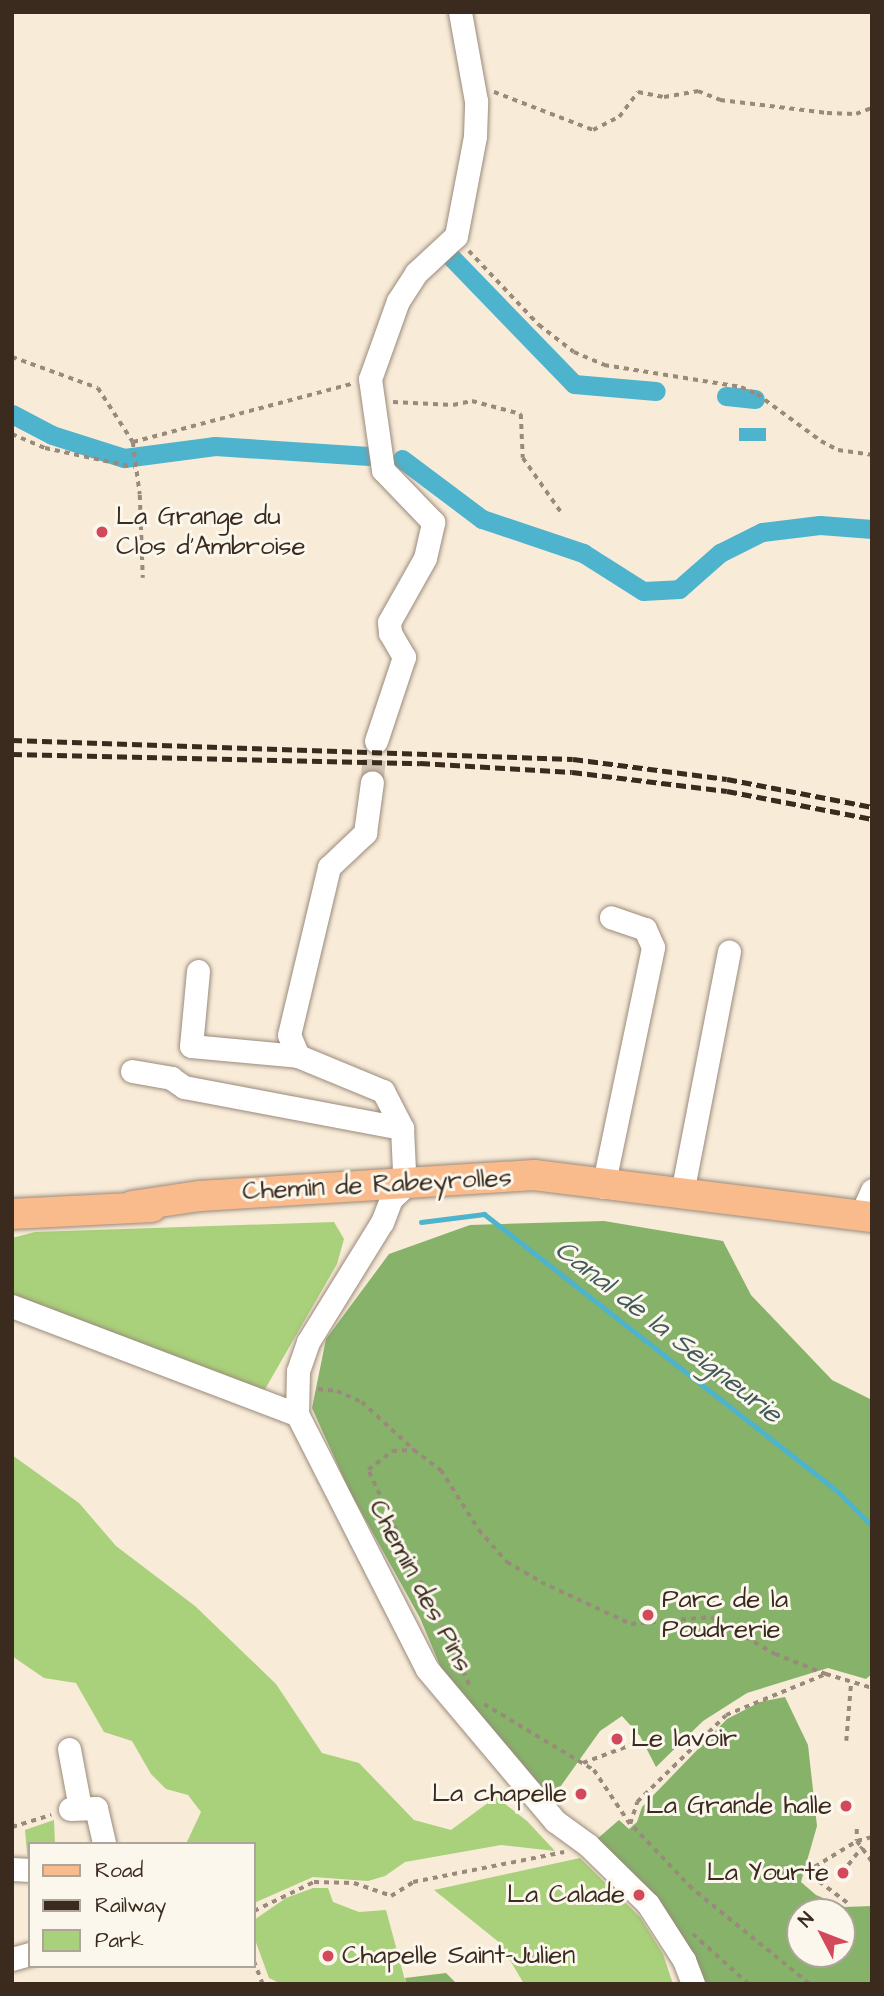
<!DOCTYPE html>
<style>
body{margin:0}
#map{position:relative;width:884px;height:1996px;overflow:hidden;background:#f8ebd8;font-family:"Architects Daughter",sans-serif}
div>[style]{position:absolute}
.green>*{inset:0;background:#a9d07a}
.forest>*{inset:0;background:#86b26a}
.water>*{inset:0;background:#4eb3cd}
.stream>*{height:5px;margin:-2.5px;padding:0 2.5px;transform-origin:2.5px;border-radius:2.5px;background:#4eb3cd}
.canal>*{height:19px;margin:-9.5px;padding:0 9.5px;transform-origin:9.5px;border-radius:9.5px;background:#4eb3cd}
.minor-tunnel>*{height:23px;margin-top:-11.5px;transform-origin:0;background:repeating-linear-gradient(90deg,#d2c4b3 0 23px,transparent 0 34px)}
.path>*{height:3.5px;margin-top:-1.75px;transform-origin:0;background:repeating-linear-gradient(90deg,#9a8a7b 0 5px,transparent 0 10px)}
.roads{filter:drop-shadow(0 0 2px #9a8a7b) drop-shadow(0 0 2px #9a8a7b)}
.minor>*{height:23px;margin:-11.5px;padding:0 11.5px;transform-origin:11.5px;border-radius:11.5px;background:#fff}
.major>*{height:30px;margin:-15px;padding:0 15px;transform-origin:15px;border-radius:15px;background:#fabb8c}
.rail>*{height:5px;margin-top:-2.5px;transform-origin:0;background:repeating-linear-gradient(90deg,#3b2a1e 0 10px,transparent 0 15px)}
.dots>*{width:19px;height:19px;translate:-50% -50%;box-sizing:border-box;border:4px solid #fbf7ec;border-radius:50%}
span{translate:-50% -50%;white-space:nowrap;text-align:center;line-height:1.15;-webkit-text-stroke:6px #fbf7ec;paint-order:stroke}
.poi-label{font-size:26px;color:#3b2a1e}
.left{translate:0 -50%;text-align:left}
.right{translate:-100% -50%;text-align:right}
.street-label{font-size:26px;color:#3b2a1e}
.water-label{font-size:28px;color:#425a5b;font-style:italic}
.frame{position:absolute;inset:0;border:14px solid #3b2a1e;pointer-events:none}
.legend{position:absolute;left:28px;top:1842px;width:228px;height:126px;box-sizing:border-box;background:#fbf7ec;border:2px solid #aea59a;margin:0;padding:9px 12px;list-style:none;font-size:21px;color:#3b2a1e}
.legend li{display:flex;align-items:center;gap:14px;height:35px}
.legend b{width:35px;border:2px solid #aea59a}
.north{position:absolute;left:786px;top:1898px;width:70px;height:70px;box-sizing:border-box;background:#fbf7ec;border:2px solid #aea59a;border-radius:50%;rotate:312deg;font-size:19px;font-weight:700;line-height:28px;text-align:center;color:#3b2a1e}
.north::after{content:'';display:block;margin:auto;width:24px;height:32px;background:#d1495b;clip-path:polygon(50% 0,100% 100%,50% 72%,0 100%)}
</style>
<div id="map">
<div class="green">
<i style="clip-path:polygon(334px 1222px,344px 1239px,337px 1264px,264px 1391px,12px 1300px,12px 1238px,35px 1232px)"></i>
<i style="clip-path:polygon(12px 1455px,79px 1503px,116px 1546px,195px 1606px,276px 1684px,322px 1753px,359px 1763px,414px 1820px,451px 1830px,496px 1797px,527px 1821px,555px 1851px,501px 1845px,405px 1862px,385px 1876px,368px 1881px,313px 1877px,254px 1903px,254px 1844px,186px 1844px,201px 1812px,188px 1795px,166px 1789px,151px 1774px,132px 1741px,104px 1732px,76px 1683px,44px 1678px,12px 1656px)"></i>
<i style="clip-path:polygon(54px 1820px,55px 1844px,30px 1844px,28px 1864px,25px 1830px)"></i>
<i style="clip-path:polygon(580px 1858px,640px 1917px,663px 1954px,673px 1984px,524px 1984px,500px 1943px,434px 1890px)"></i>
<i style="clip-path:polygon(313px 1888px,328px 1888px,333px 1902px,359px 1912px,386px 1910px,406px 1984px,281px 1984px,269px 1978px,254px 1937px,254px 1920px,286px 1898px)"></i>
</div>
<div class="forest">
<i style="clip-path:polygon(604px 1221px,723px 1241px,751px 1295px,832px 1380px,872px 1400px,872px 1674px,866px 1679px,828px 1668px,747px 1693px,703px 1721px,656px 1767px,640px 1736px,622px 1716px,600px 1731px,553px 1797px,455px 1701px,420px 1618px,349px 1490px,312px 1408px,326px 1339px,389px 1254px,470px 1225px)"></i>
<i style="clip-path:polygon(evenodd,785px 1697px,808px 1745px,817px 1826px,801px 1882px,816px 1895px,845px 1907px,872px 1906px,872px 1984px,707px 1984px,647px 1893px,597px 1839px,619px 1820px,629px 1829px,637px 1822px,642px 1807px,727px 1719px,760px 1702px,785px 1697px,800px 1912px,842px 1912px,842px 1954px,800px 1954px,800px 1912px)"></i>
<i style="clip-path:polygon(446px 1973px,457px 1984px,406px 1984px,405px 1978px)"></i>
</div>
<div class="water">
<i style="clip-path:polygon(739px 428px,766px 428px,766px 441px,739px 441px)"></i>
</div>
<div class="stream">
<i style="left:421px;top:1222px;width:64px;rotate:-7.2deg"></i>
<i style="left:484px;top:1214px;width:450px;rotate:38.1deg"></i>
<i style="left:838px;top:1492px;width:48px;rotate:45deg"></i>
</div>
<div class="canal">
<i style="left:451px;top:257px;width:177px;rotate:45.9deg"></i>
<i style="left:574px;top:384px;width:82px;rotate:4.9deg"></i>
<i style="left:726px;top:396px;width:29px;rotate:6deg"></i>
<i style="left:12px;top:414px;width:45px;rotate:27.7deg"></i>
<i style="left:52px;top:435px;width:76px;rotate:17.7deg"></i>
<i style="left:124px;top:458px;width:92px;rotate:-7.5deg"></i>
<i style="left:215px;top:446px;width:154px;rotate:3.7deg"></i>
<i style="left:402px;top:459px;width:100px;rotate:36.9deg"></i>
<i style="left:482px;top:519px;width:107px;rotate:18.6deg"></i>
<i style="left:583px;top:553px;width:71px;rotate:32.3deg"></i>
<i style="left:643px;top:591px;width:36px;rotate:-3deg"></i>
<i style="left:679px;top:589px;width:55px;rotate:-41.3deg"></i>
<i style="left:720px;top:553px;width:47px;rotate:-26.6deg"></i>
<i style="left:762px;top:532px;width:58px;rotate:-6.9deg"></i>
<i style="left:820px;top:525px;width:52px;rotate:4.4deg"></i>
</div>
<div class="minor-tunnel">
<i style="left:372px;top:782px;width:41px;rotate:-84.4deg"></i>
</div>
<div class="path">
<i style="left:494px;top:92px;width:106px;rotate:21deg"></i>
<i style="left:593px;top:130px;width:29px;rotate:-27deg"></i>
<i style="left:619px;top:117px;width:31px;rotate:-53deg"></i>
<i style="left:638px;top:92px;width:26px;rotate:11deg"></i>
<i style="left:664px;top:97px;width:35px;rotate:-10deg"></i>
<i style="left:698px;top:91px;width:24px;rotate:22deg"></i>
<i style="left:720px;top:100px;width:108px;rotate:6.9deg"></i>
<i style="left:827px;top:113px;width:29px;rotate:2deg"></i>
<i style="left:856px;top:114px;width:17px;rotate:-21deg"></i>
<i style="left:469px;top:251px;width:102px;rotate:46.6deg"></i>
<i style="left:539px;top:325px;width:44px;rotate:37.6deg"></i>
<i style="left:574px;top:352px;width:33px;rotate:23deg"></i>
<i style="left:604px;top:365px;width:139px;rotate:9.1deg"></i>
<i style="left:741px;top:387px;width:17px;rotate:24deg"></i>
<i style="left:757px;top:394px;width:79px;rotate:36.3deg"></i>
<i style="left:821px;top:441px;width:19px;rotate:28deg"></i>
<i style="left:838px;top:450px;width:34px;rotate:8deg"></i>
<i style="left:12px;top:357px;width:91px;rotate:19.8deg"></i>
<i style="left:98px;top:388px;width:64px;rotate:57.1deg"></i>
<i style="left:133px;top:442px;width:226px;rotate:-14.9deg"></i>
<i style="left:393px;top:402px;width:60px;rotate:2.9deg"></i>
<i style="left:453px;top:405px;width:19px;rotate:-12deg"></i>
<i style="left:472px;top:401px;width:51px;rotate:14.9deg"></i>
<i style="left:521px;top:414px;width:44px;rotate:87.4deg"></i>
<i style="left:523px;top:458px;width:70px;rotate:54.9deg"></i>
<i style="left:12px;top:434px;width:36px;rotate:23deg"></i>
<i style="left:45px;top:448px;width:91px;rotate:12.1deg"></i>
<i style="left:133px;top:442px;width:53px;rotate:82.5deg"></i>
<i style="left:140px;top:495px;width:83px;rotate:87.9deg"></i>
<i style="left:318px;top:1389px;width:19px;rotate:6deg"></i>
<i style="left:337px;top:1391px;width:27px;rotate:24deg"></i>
<i style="left:362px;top:1402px;width:71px;rotate:42.7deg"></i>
<i style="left:469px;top:1685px;width:238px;rotate:-115.2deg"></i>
<i style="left:368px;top:1470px;width:31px;rotate:-38deg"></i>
<i style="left:392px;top:1451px;width:22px;rotate:-3deg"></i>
<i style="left:414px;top:1450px;width:34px;rotate:37deg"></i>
<i style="left:441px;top:1470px;width:71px;rotate:57.7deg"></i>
<i style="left:479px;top:1530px;width:43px;rotate:48.8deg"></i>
<i style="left:507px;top:1562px;width:39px;rotate:30deg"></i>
<i style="left:541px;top:1582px;width:99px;rotate:25deg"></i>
<i style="left:631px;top:1624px;width:80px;rotate:-5deg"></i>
<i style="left:711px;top:1617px;width:74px;rotate:30deg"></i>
<i style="left:775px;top:1654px;width:55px;rotate:21.4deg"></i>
<i style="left:484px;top:1704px;width:128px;rotate:31deg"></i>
<i style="left:594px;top:1770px;width:65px;rotate:56.3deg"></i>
<i style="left:846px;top:1741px;width:59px;rotate:-85.2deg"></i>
<i style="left:583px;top:1763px;width:51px;rotate:-20.6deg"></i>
<i style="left:12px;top:1827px;width:41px;rotate:-17.1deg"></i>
<i style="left:857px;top:1829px;width:12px;rotate:90deg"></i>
<i style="left:857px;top:1841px;width:16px;rotate:-15deg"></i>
<i style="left:848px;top:1865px;width:23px;rotate:-52deg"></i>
<i style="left:847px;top:1903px;width:51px;rotate:-142.9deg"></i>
<i style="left:806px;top:1872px;width:60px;rotate:-31.3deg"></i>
<i style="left:857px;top:1841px;width:26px;rotate:54deg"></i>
<i style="left:254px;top:1911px;width:67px;rotate:-25.8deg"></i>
<i style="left:314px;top:1882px;width:40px;rotate:1.4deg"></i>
<i style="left:354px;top:1883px;width:39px;rotate:19deg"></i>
<i style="left:391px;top:1896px;width:26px;rotate:-32deg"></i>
<i style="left:413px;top:1882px;width:154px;rotate:-11.2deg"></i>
<i style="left:693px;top:1934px;width:75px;rotate:41.8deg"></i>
<i style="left:254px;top:1961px;width:25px;rotate:69deg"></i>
<i style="left:809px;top:1984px;width:151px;rotate:-140.9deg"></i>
<i style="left:692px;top:1889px;width:90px;rotate:-133.6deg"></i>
<i style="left:630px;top:1824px;width:23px;rotate:-72deg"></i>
<i style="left:637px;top:1802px;width:124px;rotate:-44.3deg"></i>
<i style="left:726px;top:1715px;width:108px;rotate:-22.3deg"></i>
<i style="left:826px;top:1674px;width:48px;rotate:16.9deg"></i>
</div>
<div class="roads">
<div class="minor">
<i style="left:376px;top:741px;width:89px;rotate:-71.6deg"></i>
<i style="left:404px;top:657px;width:28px;rotate:-120deg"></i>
<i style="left:390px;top:633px;width:11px;rotate:-95deg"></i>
<i style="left:389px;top:622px;width:73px;rotate:-60.6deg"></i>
<i style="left:425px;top:558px;width:37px;rotate:-77deg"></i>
<i style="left:433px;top:522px;width:72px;rotate:-133.9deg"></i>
<i style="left:383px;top:470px;width:92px;rotate:-98.1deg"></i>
<i style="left:370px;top:379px;width:83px;rotate:-70.3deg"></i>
<i style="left:398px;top:301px;width:33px;rotate:-57deg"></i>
<i style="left:416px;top:273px;width:54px;rotate:-42.8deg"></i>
<i style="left:456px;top:236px;width:102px;rotate:-79.2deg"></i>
<i style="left:475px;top:136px;width:35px;rotate:-88deg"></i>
<i style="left:476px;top:101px;width:90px;rotate:-100.2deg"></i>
<i style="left:198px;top:971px;width:75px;rotate:95.3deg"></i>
<i style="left:191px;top:1046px;width:107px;rotate:5.3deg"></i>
<i style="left:298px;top:1056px;width:92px;rotate:22.4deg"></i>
<i style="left:383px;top:1091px;width:42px;rotate:62.8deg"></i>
<i style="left:402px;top:1128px;width:43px;rotate:87.3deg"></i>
<i style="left:404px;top:1171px;width:12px;rotate:66deg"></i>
<i style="left:298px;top:1056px;width:23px;rotate:-113deg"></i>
<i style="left:289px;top:1035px;width:173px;rotate:-76.6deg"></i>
<i style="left:329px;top:867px;width:50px;rotate:-43.4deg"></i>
<i style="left:365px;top:833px;width:51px;rotate:-82.2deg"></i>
<i style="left:132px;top:1071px;width:40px;rotate:10deg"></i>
<i style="left:171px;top:1078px;width:16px;rotate:35deg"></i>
<i style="left:184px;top:1087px;width:222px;rotate:10.7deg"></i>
<i style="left:409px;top:1182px;width:25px;rotate:137deg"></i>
<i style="left:391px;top:1199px;width:25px;rotate:111deg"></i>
<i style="left:382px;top:1222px;width:141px;rotate:121.7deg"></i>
<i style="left:308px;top:1342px;width:31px;rotate:109deg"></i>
<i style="left:298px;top:1371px;width:43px;rotate:91.3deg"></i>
<i style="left:297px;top:1414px;width:286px;rotate:63deg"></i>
<i style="left:427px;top:1669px;width:199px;rotate:49.9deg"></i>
<i style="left:555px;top:1821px;width:41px;rotate:36deg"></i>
<i style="left:588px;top:1845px;width:84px;rotate:44.5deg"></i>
<i style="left:648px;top:1904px;width:67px;rotate:57.3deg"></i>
<i style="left:684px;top:1960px;width:26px;rotate:69deg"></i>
<i style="left:603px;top:1187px;width:245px;rotate:-78.2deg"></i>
<i style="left:653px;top:947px;width:20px;rotate:-114deg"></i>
<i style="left:645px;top:929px;width:36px;rotate:-161deg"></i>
<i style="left:682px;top:1193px;width:246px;rotate:-79deg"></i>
<i style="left:861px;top:1215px;width:27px;rotate:-66deg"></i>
<i style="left:12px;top:1306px;width:305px;rotate:20.8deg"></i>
<i style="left:69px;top:1749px;width:60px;rotate:79.4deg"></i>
<i style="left:70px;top:1809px;width:26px;rotate:-2deg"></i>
<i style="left:96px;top:1808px;width:37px;rotate:77deg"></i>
<i style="left:12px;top:1869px;width:18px;rotate:3deg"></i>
<i style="left:12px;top:1959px;width:19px;rotate:-16deg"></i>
</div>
<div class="major">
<i style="left:132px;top:1206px;width:69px;rotate:-8.4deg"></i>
<i style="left:200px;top:1196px;width:335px;rotate:-3.6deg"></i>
<i style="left:534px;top:1175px;width:341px;rotate:7.1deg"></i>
<i style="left:12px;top:1214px;width:140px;rotate:-2.9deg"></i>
</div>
</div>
<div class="rail">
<i style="left:12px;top:740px;width:561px;rotate:1.94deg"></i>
<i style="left:573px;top:759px;width:155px;rotate:7.4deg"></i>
<i style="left:727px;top:779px;width:148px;rotate:10.9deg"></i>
<i style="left:12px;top:754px;width:408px;rotate:1.3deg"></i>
<i style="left:420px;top:763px;width:152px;rotate:3.4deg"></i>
<i style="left:572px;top:772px;width:156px;rotate:7deg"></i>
<i style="left:727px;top:791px;width:148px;rotate:10.9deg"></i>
</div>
<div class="dots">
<i style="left:102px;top:532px;background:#d1495b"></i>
<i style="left:648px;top:1615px;background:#d1495b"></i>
<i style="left:617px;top:1739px;background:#d1495b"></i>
<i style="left:581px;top:1794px;background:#d1495b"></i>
<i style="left:846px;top:1806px;background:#d1495b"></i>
<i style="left:843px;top:1873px;background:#d1495b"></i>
<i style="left:639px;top:1895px;background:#d1495b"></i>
<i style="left:328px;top:1956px;background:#d1495b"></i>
</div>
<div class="poi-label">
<span class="left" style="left:116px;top:532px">La Grange du<br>Clos d'Ambroise</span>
<span class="left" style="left:662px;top:1615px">Parc de la<br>Poudrerie</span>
<span class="left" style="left:631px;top:1739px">Le lavoir</span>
<span class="right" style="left:567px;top:1794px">La chapelle</span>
<span class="right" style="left:832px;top:1806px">La Grande halle</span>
<span class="right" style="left:829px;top:1873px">La Yourte</span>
<span class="right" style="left:625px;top:1895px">La Calade</span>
<span class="left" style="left:342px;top:1956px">Chapelle Saint-Julien</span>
</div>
<div class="street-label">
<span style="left:377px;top:1185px;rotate:-3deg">Chemin de Rabeyrolles</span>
<span style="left:420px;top:1586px;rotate:62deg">Chemin des Pins</span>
</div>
<div class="water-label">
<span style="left:668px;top:1332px;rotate:38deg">Canal de la Seigneurie</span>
</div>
<div class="frame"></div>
<ul class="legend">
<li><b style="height:9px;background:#fabb8c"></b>Road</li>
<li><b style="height:9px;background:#3b2a1e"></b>Railway</li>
<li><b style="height:19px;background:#a9d07a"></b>Park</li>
</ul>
<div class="north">N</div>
</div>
